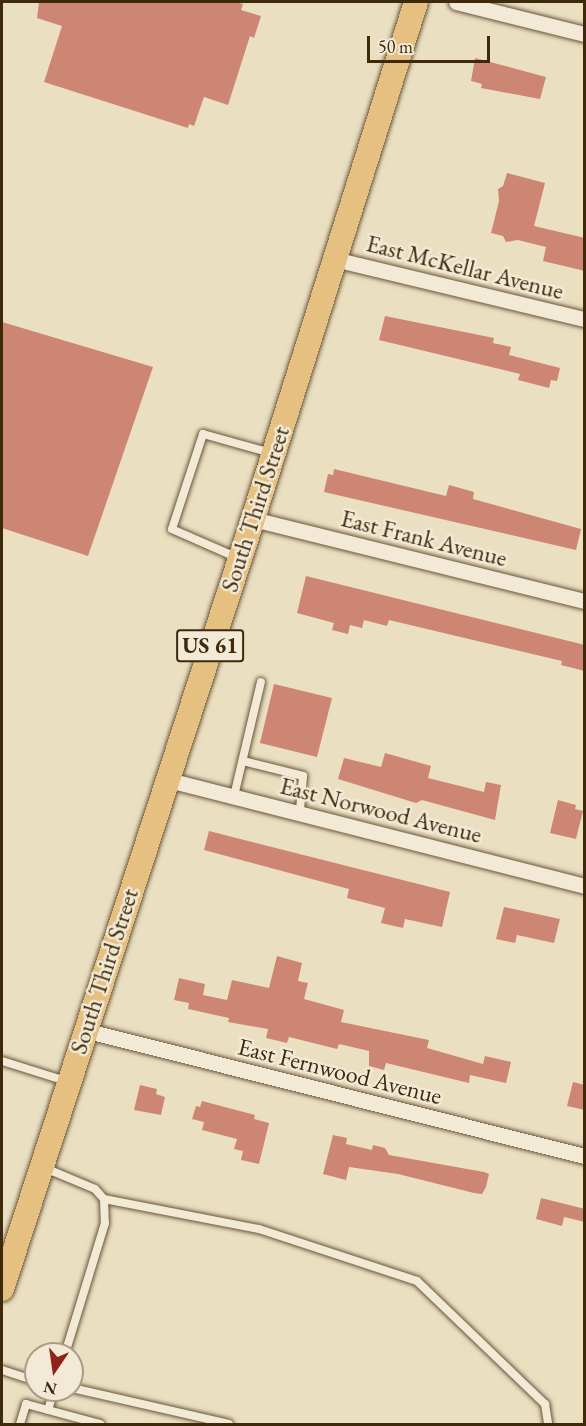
<!DOCTYPE html>
<style>
body{margin:0}
#map{position:relative;width:586px;height:1426px;overflow:hidden;background:#ebdfc2;font-family:"EB Garamond",serif}
div>[style]{position:absolute}
.building>*{inset:0;background:#cd8674}
.roads{filter:drop-shadow(0 0 2px #695638) drop-shadow(0 0 2px #695638)}
.service>*{height:8px;margin:-4px;padding:0 4px;transform-origin:4px;border-radius:4px;background:#f2ead7}
.minor>*{height:15px;margin:-7.5px;padding:0 7.5px;transform-origin:7.5px;border-radius:7.5px;background:#f2ead7}
.primary>*{height:24px;margin:-12px;padding:0 12px;transform-origin:12px;border-radius:12px;background:#e6c081}
span{translate:-50% -50%;white-space:nowrap;text-align:center;line-height:1.15;-webkit-text-stroke:5px #f2ead7;paint-order:stroke}
.shield-label span{padding:2px 4px;background:#f2ead7;border:2px solid;border-radius:4px;-webkit-text-stroke-width:0}
.shield-label{font-size:22px;color:#3e290a;font-weight:700}
.street-label{font-size:24px;color:#3e290a}
.frame{position:absolute;inset:0;border:3px solid #3e290a;pointer-events:none}
.north{position:absolute;left:24px;top:1342px;width:60px;height:60px;box-sizing:border-box;background:#f2ead7;border:2px solid #aa9d85;border-radius:50%;rotate:193deg;font-size:16px;font-weight:700;line-height:24px;text-align:center;color:#3e290a}
.north::after{content:'';display:block;margin:auto;width:21px;height:27px;background:#8f2418;clip-path:polygon(50% 0,100% 100%,50% 72%,0 100%)}
.scale{position:absolute;left:367px;top:36px;width:123px;height:27px;box-sizing:border-box;border:3px solid #3e290a;border-top:0;padding-left:8px;font-size:18px;line-height:21px;white-space:nowrap;color:#3e290a;-webkit-text-stroke:4px #f2ead7;paint-order:stroke}
</style>
<div id="map">
<div class="building">
<i style="clip-path:polygon(39px 2px,235px 2px,243px 4px,241px 10px,261px 16px,254px 38px,250px 36px,228px 105px,204px 97px,194px 126px,189px 124px,188px 128px,44px 82px,62px 26px,37px 18px)"></i>
<i style="clip-path:polygon(475px 58px,546px 77px,540px 99px,481px 88px,482px 84px,471px 81px)"></i>
<i style="clip-path:polygon(507px 173px,545px 183px,534px 226px,585px 238px,585px 271px,543px 261px,546px 247px,518px 240px,506px 242px,503px 236px,491px 233px,499px 201px,498px 189px,503px 186px)"></i>
<i style="clip-path:polygon(385px 316px,494px 338px,493px 343px,511px 347px,509px 355px,560px 368px,557px 381px,551px 380px,549px 388px,518px 380px,520px 374px,379px 340px)"></i>
<i style="clip-path:polygon(2px 322px,153px 367px,88px 556px,2px 528px)"></i>
<i style="clip-path:polygon(334px 469px,446px 496px,449px 485px,474px 492px,473px 499px,581px 529px,576px 550px,324px 492px,328px 474px,333px 475px)"></i>
<i style="clip-path:polygon(306px 576px,585px 645px,585px 671px,561px 665px,562px 661px,389px 620px,387px 626px,364px 620px,362px 628px,350px 625px,348px 634px,332px 630px,334px 623px,297px 613px)"></i>
<i style="clip-path:polygon(274px 684px,332px 698px,317px 757px,260px 743px)"></i>
<i style="clip-path:polygon(385px 753px,431px 766px,428px 778px,484px 792px,486px 782px,501px 785px,495px 820px,422px 800px,416px 803px,338px 779px,344px 758px,381px 767px)"></i>
<i style="clip-path:polygon(558px 800px,576px 805px,575px 809px,583px 811px,576px 839px,550px 833px)"></i>
<i style="clip-path:polygon(209px 831px,450px 892px,442px 927px,405px 919px,403px 928px,381px 923px,385px 908px,347px 898px,349px 889px,204px 850px)"></i>
<i style="clip-path:polygon(504px 907px,560px 919px,554px 943px,517px 935px,515px 943px,496px 939px)"></i>
<i style="clip-path:polygon(277px 956px,302px 963px,298px 981px,308px 983px,304px 999px,344px 1010px,341px 1022px,429px 1040px,427px 1048px,483px 1064px,485px 1056px,511px 1062px,506px 1083px,470px 1075px,469px 1083px,386px 1063px,384px 1070px,369px 1066px,369px 1051px,339px 1044px,337px 1049px,289px 1037px,287px 1043px,266px 1038px,268px 1029px,228px 1022px,229px 1018px,188px 1009px,189px 1003px,174px 1000px,179px 978px,205px 984px,203px 995px,227px 1000px,232px 980px,269px 988px)"></i>
<i style="clip-path:polygon(573px 1082px,585px 1085px,585px 1110px,567px 1106px)"></i>
<i style="clip-path:polygon(140px 1085px,157px 1089px,156px 1094px,165px 1097px,161px 1115px,134px 1110px)"></i>
<i style="clip-path:polygon(202px 1101px,255px 1115px,254px 1119px,269px 1123px,259px 1164px,241px 1160px,243px 1151px,234px 1149px,237px 1139px,202px 1130px,204px 1122px,192px 1119px,196px 1106px,200px 1107px)"></i>
<i style="clip-path:polygon(333px 1135px,347px 1138px,346px 1144px,372px 1150px,373px 1145px,385px 1148px,389px 1155px,484px 1172px,489px 1174px,486px 1187px,482px 1194px,474px 1193px,398px 1174px,349px 1167px,346px 1180px,323px 1174px)"></i>
<i style="clip-path:polygon(541px 1198px,585px 1209px,585px 1222px,564px 1217px,562px 1226px,536px 1219px)"></i>
</div>
<div class="roads">
<div class="service">
<i style="left:238px;top:558px;width:72px;rotate:-156.3deg"></i>
<i style="left:172px;top:529px;width:100px;rotate:-71.9deg"></i>
<i style="left:203px;top:434px;width:71px;rotate:15.6deg"></i>
<i style="left:243px;top:761px;width:62px;rotate:14deg"></i>
<i style="left:303px;top:776px;width:37px;rotate:95deg"></i>
<i style="left:234px;top:796px;width:117px;rotate:-76.7deg"></i>
<i style="left:2px;top:1061px;width:67px;rotate:17.4deg"></i>
<i style="left:45px;top:1168px;width:54px;rotate:22.8deg"></i>
<i style="left:95px;top:1189px;width:13px;rotate:48deg"></i>
<i style="left:104px;top:1199px;width:24px;rotate:88deg"></i>
<i style="left:105px;top:1223px;width:137px;rotate:107deg"></i>
<i style="left:104px;top:1199px;width:158px;rotate:11deg"></i>
<i style="left:259px;top:1229px;width:166px;rotate:18.2deg"></i>
<i style="left:417px;top:1281px;width:178px;rotate:43.9deg"></i>
<i style="left:545px;top:1404px;width:20px;rotate:81deg"></i>
<i style="left:2px;top:1370px;width:36px;rotate:18deg"></i>
<i style="left:72px;top:1388px;width:161px;rotate:12.9deg"></i>
<i style="left:48px;top:1410px;width:21px;rotate:-73deg"></i>
<i style="left:20px;top:1424px;width:21px;rotate:-73deg"></i>
<i style="left:26px;top:1404px;width:77px;rotate:15.1deg"></i>
</div>
<div class="minor">
<i style="left:456px;top:2px;width:132px;rotate:14deg"></i>
<i style="left:334px;top:259px;width:257px;rotate:13.5deg"></i>
<i style="left:253px;top:519px;width:341px;rotate:13.9deg"></i>
<i style="left:165px;top:779px;width:432px;rotate:14.3deg"></i>
<i style="left:84px;top:1030px;width:516px;rotate:14.14deg"></i>
</div>
<div class="primary">
<i style="left:2px;top:1289px;width:810px;rotate:-71.95deg"></i>
<i style="left:253px;top:519px;width:542px;rotate:-72.5deg"></i>
</div>
</div>
<div class="shield-label">
<span style="left:210px;top:646px">US 61</span>
</div>
<div class="street-label">
<span style="left:465px;top:267px;rotate:14deg">East McKellar Avenue</span>
<span style="left:255px;top:509px;rotate:-72deg">South Third Street</span>
<span style="left:424px;top:538px;rotate:14deg">East Frank Avenue</span>
<span style="left:381px;top:810px;rotate:14deg">East Norwood Avenue</span>
<span style="left:104px;top:971px;rotate:-72deg">South Third Street</span>
<span style="left:340px;top:1071px;rotate:14deg">East Fernwood Avenue</span>
</div>
<div class="frame"></div>
<div class="north">N</div>
<div class="scale">50 m</div>
</div>
